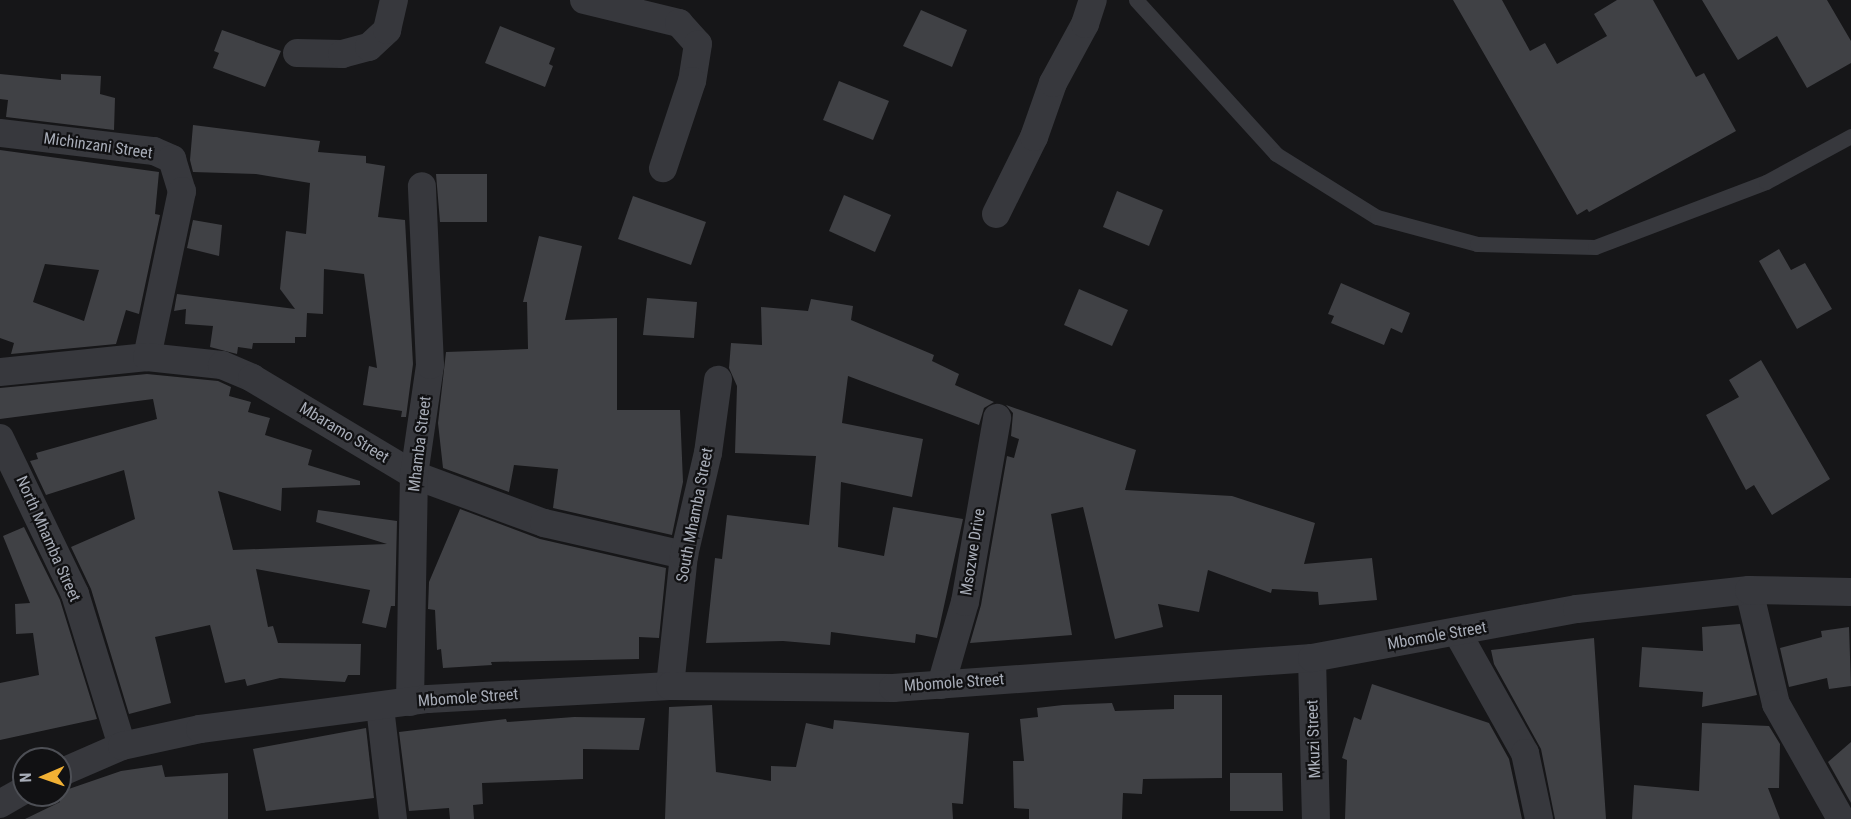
<!DOCTYPE html>
<style>
body{margin:0}
#map{position:relative;width:1851px;height:819px;overflow:hidden;background:#161618;font-family:"Roboto Condensed",sans-serif}
div>[style]{position:absolute}
.building>*{inset:0;background:#404145}
.service>*{height:15px;margin:-7.5px;padding:0 7.5px;transform-origin:7.5px;border-radius:7.5px;background:#37383d}
.minor>*{height:28px;margin:-14px;padding:0 14px;transform-origin:14px;border-radius:14px;background:#37383d}
span{translate:-50% -50%;white-space:nowrap;text-align:center;line-height:1.15;-webkit-text-stroke:4.5px #111113;paint-order:stroke}
.street-label{font-size:16px;color:#a8adb8}
.north{position:absolute;left:12px;top:747px;width:60px;height:60px;box-sizing:border-box;background:#111113;border:2px solid #4d4f55;border-radius:50%;rotate:268deg;font-size:16px;font-weight:700;line-height:24px;text-align:center;color:#a8adb8}
.north::after{content:'';display:block;margin:auto;width:21px;height:27px;background:#f2b134;clip-path:polygon(50% 0,100% 100%,50% 72%,0 100%)}
</style>
<div id="map">
<div class="building">
<i style="clip-path:polygon(1453px 0,1502px 0,1530px 51px,1545px 43px,1557px 64px,1607px 36px,1594px 14px,1617px 0,1653px 0,1696px 77px,1704px 73px,1736px 131px,1589px 212px,1587px 209px,1577px 215px)"></i>
<i style="clip-path:polygon(1702px 0,1827px 0,1851px 41px,1851px 63px,1807px 88px,1777px 36px,1738px 60px)"></i>
<i style="clip-path:polygon(921px 10px,967px 30px,952px 67px,903px 46px)"></i>
<i style="clip-path:polygon(500px 26px,555px 48px,549px 64px,553px 66px,545px 87px,485px 63px)"></i>
<i style="clip-path:polygon(222px 30px,281px 51px,265px 87px,213px 68px,219px 53px,214px 51px)"></i>
<i style="clip-path:polygon(0 74px,61px 80px,61px 74px,101px 76px,100px 94px,115px 98px,114px 130px,6px 117px,8px 100px,0 99px)"></i>
<i style="clip-path:polygon(839px 81px,889px 101px,873px 140px,823px 120px)"></i>
<i style="clip-path:polygon(193px 125px,320px 141px,318px 152px,366px 156px,366px 163px,385px 166px,378px 217px,405px 220px,413px 364px,406px 417px,401px 417px,402px 411px,363px 405px,369px 366px,377px 368px,364px 274px,324px 269px,323px 314px,307px 313px,306px 337px,295px 337px,295px 343px,253px 343px,252px 349px,238px 347px,237px 354px,210px 347px,213px 326px,185px 324px,186px 309px,174px 311px,177px 294px,295px 309px,280px 289px,286px 231px,306px 234px,310px 183px,256px 174px,193px 172px,190px 160px)"></i>
<i style="clip-path:polygon(evenodd,0 150px,159px 172px,155px 214px,160px 215px,139px 314px,126px 310px,116px 344px,11px 354px,14px 343px,0 338px,0 150px,45px 264px,99px 270px,84px 321px,33px 302px,45px 264px)"></i>
<i style="clip-path:polygon(436px 174px,487px 174px,487px 222px,440px 222px)"></i>
<i style="clip-path:polygon(1117px 191px,1163px 210px,1149px 246px,1103px 227px)"></i>
<i style="clip-path:polygon(844px 195px,891px 215px,875px 252px,829px 231px)"></i>
<i style="clip-path:polygon(633px 196px,706px 222px,691px 265px,618px 239px)"></i>
<i style="clip-path:polygon(193px 220px,222px 225px,219px 256px,187px 248px)"></i>
<i style="clip-path:polygon(539px 236px,582px 246px,565px 320px,617px 318px,617px 410px,680px 410px,683px 482px,672px 535px,553px 508px,558px 469px,514px 465px,509px 492px,443px 468px,438px 423px,446px 352px,528px 349px,527px 302px,523px 302px)"></i>
<i style="clip-path:polygon(1779px 249px,1791px 270px,1805px 263px,1832px 309px,1797px 329px,1759px 261px)"></i>
<i style="clip-path:polygon(1341px 283px,1410px 313px,1402px 333px,1391px 328px,1384px 345px,1331px 323px,1334px 316px,1328px 314px)"></i>
<i style="clip-path:polygon(1079px 289px,1128px 310px,1112px 346px,1064px 325px)"></i>
<i style="clip-path:polygon(647px 298px,697px 302px,694px 338px,643px 335px)"></i>
<i style="clip-path:polygon(811px 299px,853px 306px,851px 320px,934px 355px,932px 361px,959px 374px,955px 385px,994px 402px,984px 408px,979px 425px,848px 376px,842px 423px,923px 439px,912px 497px,841px 482px,838px 547px,884px 556px,893px 507px,963px 519px,937px 638px,916px 634px,915px 643px,831px 632px,830px 645px,783px 641px,706px 643px,715px 558px,722px 559px,727px 515px,809px 525px,816px 456px,735px 453px,737px 386px,729px 368px,731px 343px,762px 345px,761px 307px,808px 311px)"></i>
<i style="clip-path:polygon(1761px 360px,1830px 479px,1772px 515px,1754px 485px,1746px 490px,1706px 415px,1739px 397px,1729px 380px)"></i>
<i style="clip-path:polygon(147px 374px,218px 381px,231px 387px,229px 396px,251px 402px,248px 412px,270px 418px,265px 435px,312px 450px,308px 465px,360px 481px,360px 485px,282px 488px,281px 511px,218px 491px,233px 550px,387px 544px,316px 522px,318px 510px,397px 521px,395px 606px,391px 606px,386px 628px,362px 623px,370px 590px,256px 569px,268px 627px,273px 626px,278px 643px,361px 644px,360px 675px,348px 675px,345px 682px,280px 678px,247px 686px,245px 679px,225px 683px,210px 625px,155px 637px,171px 703px,129px 714px,91px 589px,71px 547px,135px 519px,124px 470px,46px 495px,30px 461px,38px 459px,36px 453px,157px 419px,153px 399px,0 419px,0 388px)"></i>
<i style="clip-path:polygon(1006px 405px,1136px 450px,1125px 490px,1232px 496px,1315px 523px,1304px 564px,1372px 558px,1377px 600px,1319px 605px,1318px 592px,1272px 589px,1271px 593px,1208px 570px,1199px 612px,1158px 604px,1163px 627px,1115px 639px,1083px 507px,1051px 514px,1072px 635px,970px 643px,981px 605px,1007px 456px,1014px 458px,1019px 439px,1011px 436px,1013px 413px)"></i>
<i style="clip-path:polygon(460px 509px,540px 539px,666px 568px,659px 638px,639px 637px,639px 659px,491px 662px,492px 665px,443px 668px,441px 649px,437px 650px,435px 610px,428px 609px,429px 582px)"></i>
<i style="clip-path:polygon(24px 527px,60px 600px,97px 719px,0 740px,0 683px,39px 675px,33px 633px,16px 634px,15px 604px,30px 603px,3px 536px)"></i>
<i style="clip-path:polygon(1740px 624px,1757px 695px,1702px 707px,1703px 692px,1639px 687px,1642px 647px,1703px 651px,1702px 627px)"></i>
<i style="clip-path:polygon(1849px 627px,1851px 686px,1829px 689px,1827px 678px,1789px 687px,1780px 648px,1822px 637px,1821px 631px)"></i>
<i style="clip-path:polygon(1594px 638px,1606px 819px,1555px 819px,1541px 749px,1494px 664px,1491px 650px)"></i>
<i style="clip-path:polygon(1372px 684px,1489px 723px,1509px 759px,1522px 819px,1345px 819px,1347px 760px,1342px 758px,1354px 717px,1361px 720px)"></i>
<i style="clip-path:polygon(1174px 695px,1222px 695px,1222px 778px,1143px 779px,1142px 794px,1123px 793px,1122px 819px,1029px 819px,1029px 809px,1014px 808px,1013px 761px,1024px 761px,1020px 719px,1038px 717px,1037px 708px,1063px 705px,1112px 703px,1115px 711px,1174px 709px)"></i>
<i style="clip-path:polygon(712px 705px,716px 772px,771px 781px,771px 766px,796px 767px,806px 723px,833px 729px,834px 720px,969px 733px,963px 804px,952px 803px,953px 819px,665px 819px,669px 707px)"></i>
<i style="clip-path:polygon(574px 717px,645px 718px,639px 750px,583px 749px,583px 779px,482px 783px,483px 804px,473px 805px,474px 819px,450px 819px,449px 808px,409px 811px,399px 732px,506px 719px,507px 722px)"></i>
<i style="clip-path:polygon(1702px 723px,1769px 726px,1780px 744px,1779px 788px,1768px 788px,1780px 819px,1632px 819px,1634px 785px,1699px 791px)"></i>
<i style="clip-path:polygon(366px 728px,374px 798px,266px 811px,253px 749px)"></i>
<i style="clip-path:polygon(1851px 742px,1851px 803px,1828px 762px)"></i>
<i style="clip-path:polygon(162px 765px,165px 777px,228px 773px,228px 819px,25px 819px,60px 802px,60px 792px,121px 771px)"></i>
<i style="clip-path:polygon(1230px 773px,1282px 773px,1283px 811px,1230px 811px)"></i>
</div>
<div class="service">
<i style="left:1136px;top:0;width:208px;rotate:47.7deg"></i>
<i style="left:1276px;top:154px;width:119px;rotate:32deg"></i>
<i style="left:1377px;top:217px;width:104px;rotate:15.1deg"></i>
<i style="left:1477px;top:244px;width:118px;rotate:1.5deg"></i>
<i style="left:1595px;top:247px;width:183px;rotate:-20.8deg"></i>
<i style="left:1766px;top:182px;width:97px;rotate:-28.4deg"></i>
</div>
<div class="minor">
<i style="left:584px;top:0;width:98px;rotate:13.6deg"></i>
<i style="left:679px;top:23px;width:28px;rotate:48deg"></i>
<i style="left:698px;top:44px;width:37px;rotate:99deg"></i>
<i style="left:692px;top:81px;width:92px;rotate:108.4deg"></i>
<i style="left:297px;top:53px;width:45px;rotate:1.3deg"></i>
<i style="left:342px;top:54px;width:28px;rotate:-15deg"></i>
<i style="left:369px;top:47px;width:25px;rotate:-43deg"></i>
<i style="left:387px;top:30px;width:31px;rotate:-77deg"></i>
<i style="left:0;top:133px;width:155px;rotate:6.7deg"></i>
<i style="left:154px;top:151px;width:20px;rotate:24deg"></i>
<i style="left:172px;top:159px;width:34px;rotate:73deg"></i>
<i style="left:182px;top:191px;width:170px;rotate:101.9deg"></i>
<i style="left:996px;top:214px;width:86px;rotate:-63.7deg"></i>
<i style="left:1034px;top:137px;width:57px;rotate:-70.6deg"></i>
<i style="left:1053px;top:83px;width:67px;rotate:-61.5deg"></i>
<i style="left:1085px;top:24px;width:25px;rotate:-72deg"></i>
<i style="left:0;top:372px;width:148px;rotate:-5.8deg"></i>
<i style="left:147px;top:357px;width:75px;rotate:6.1deg"></i>
<i style="left:222px;top:365px;width:33px;rotate:23deg"></i>
<i style="left:252px;top:378px;width:189px;rotate:30.9deg"></i>
<i style="left:414px;top:475px;width:139px;rotate:20.3deg"></i>
<i style="left:544px;top:523px;width:144px;rotate:12.9deg"></i>
<i style="left:0;top:438px;width:173px;rotate:64.3deg"></i>
<i style="left:75px;top:594px;width:159px;rotate:72.8deg"></i>
<i style="left:1749px;top:590px;width:117px;rotate:76.7deg"></i>
<i style="left:1776px;top:704px;width:132px;rotate:60.5deg"></i>
<i style="left:1457px;top:632px;width:139px;rotate:60.7deg"></i>
<i style="left:1525px;top:753px;width:67px;rotate:78deg"></i>
<i style="left:1312px;top:658px;width:161px;rotate:88.6deg"></i>
<i style="left:941px;top:685px;width:86px;rotate:-73.9deg"></i>
<i style="left:965px;top:602px;width:187px;rotate:-80.1deg"></i>
<i style="left:670px;top:686px;width:132px;rotate:-83.9deg"></i>
<i style="left:684px;top:555px;width:105px;rotate:-76.8deg"></i>
<i style="left:708px;top:453px;width:74px;rotate:-82.2deg"></i>
<i style="left:410px;top:702px;width:227px;rotate:-89deg"></i>
<i style="left:414px;top:475px;width:111px;rotate:-81.7deg"></i>
<i style="left:430px;top:365px;width:179px;rotate:-92.6deg"></i>
<i style="left:380px;top:707px;width:113px;rotate:83.4deg"></i>
<i style="left:60px;top:773px;width:68px;rotate:-23.5deg"></i>
<i style="left:122px;top:746px;width:80px;rotate:-12.3deg"></i>
<i style="left:200px;top:729px;width:230px;rotate:-7.5deg"></i>
<i style="left:428px;top:699px;width:242px;rotate:-3.1deg"></i>
<i style="left:670px;top:686px;width:223px;rotate:0.5deg"></i>
<i style="left:893px;top:688px;width:420px;rotate:-4.1deg"></i>
<i style="left:1312px;top:658px;width:269px;rotate:-10.5deg"></i>
<i style="left:1577px;top:609px;width:173px;rotate:-6.3deg"></i>
<i style="left:1749px;top:590px;width:102px;rotate:1.1deg"></i>
<i style="left:0;top:804px;width:28px;rotate:-30deg"></i>
</div>
<div class="street-label">
<span style="left:98px;top:146px;rotate:8deg">Michinzani Street</span>
<span style="left:344px;top:433px;rotate:31deg">Mbaramo Street</span>
<span style="left:420px;top:444px;rotate:-83deg">Mhamba Street</span>
<span style="left:695px;top:515px;rotate:-79deg">South Mhamba Street</span>
<span style="left:48px;top:539px;rotate:66deg">North Mhamba Street</span>
<span style="left:973px;top:552px;rotate:-81deg">Msozwe Drive</span>
<span style="left:1437px;top:636px;rotate:-10deg">Mbomole Street</span>
<span style="left:954px;top:683px;rotate:-4deg">Mbomole Street</span>
<span style="left:468px;top:698px;rotate:-4deg">Mbomole Street</span>
<span style="left:1314px;top:739px;rotate:-92deg">Mkuzi Street</span>
</div>
<div class="north">N</div>
</div>
